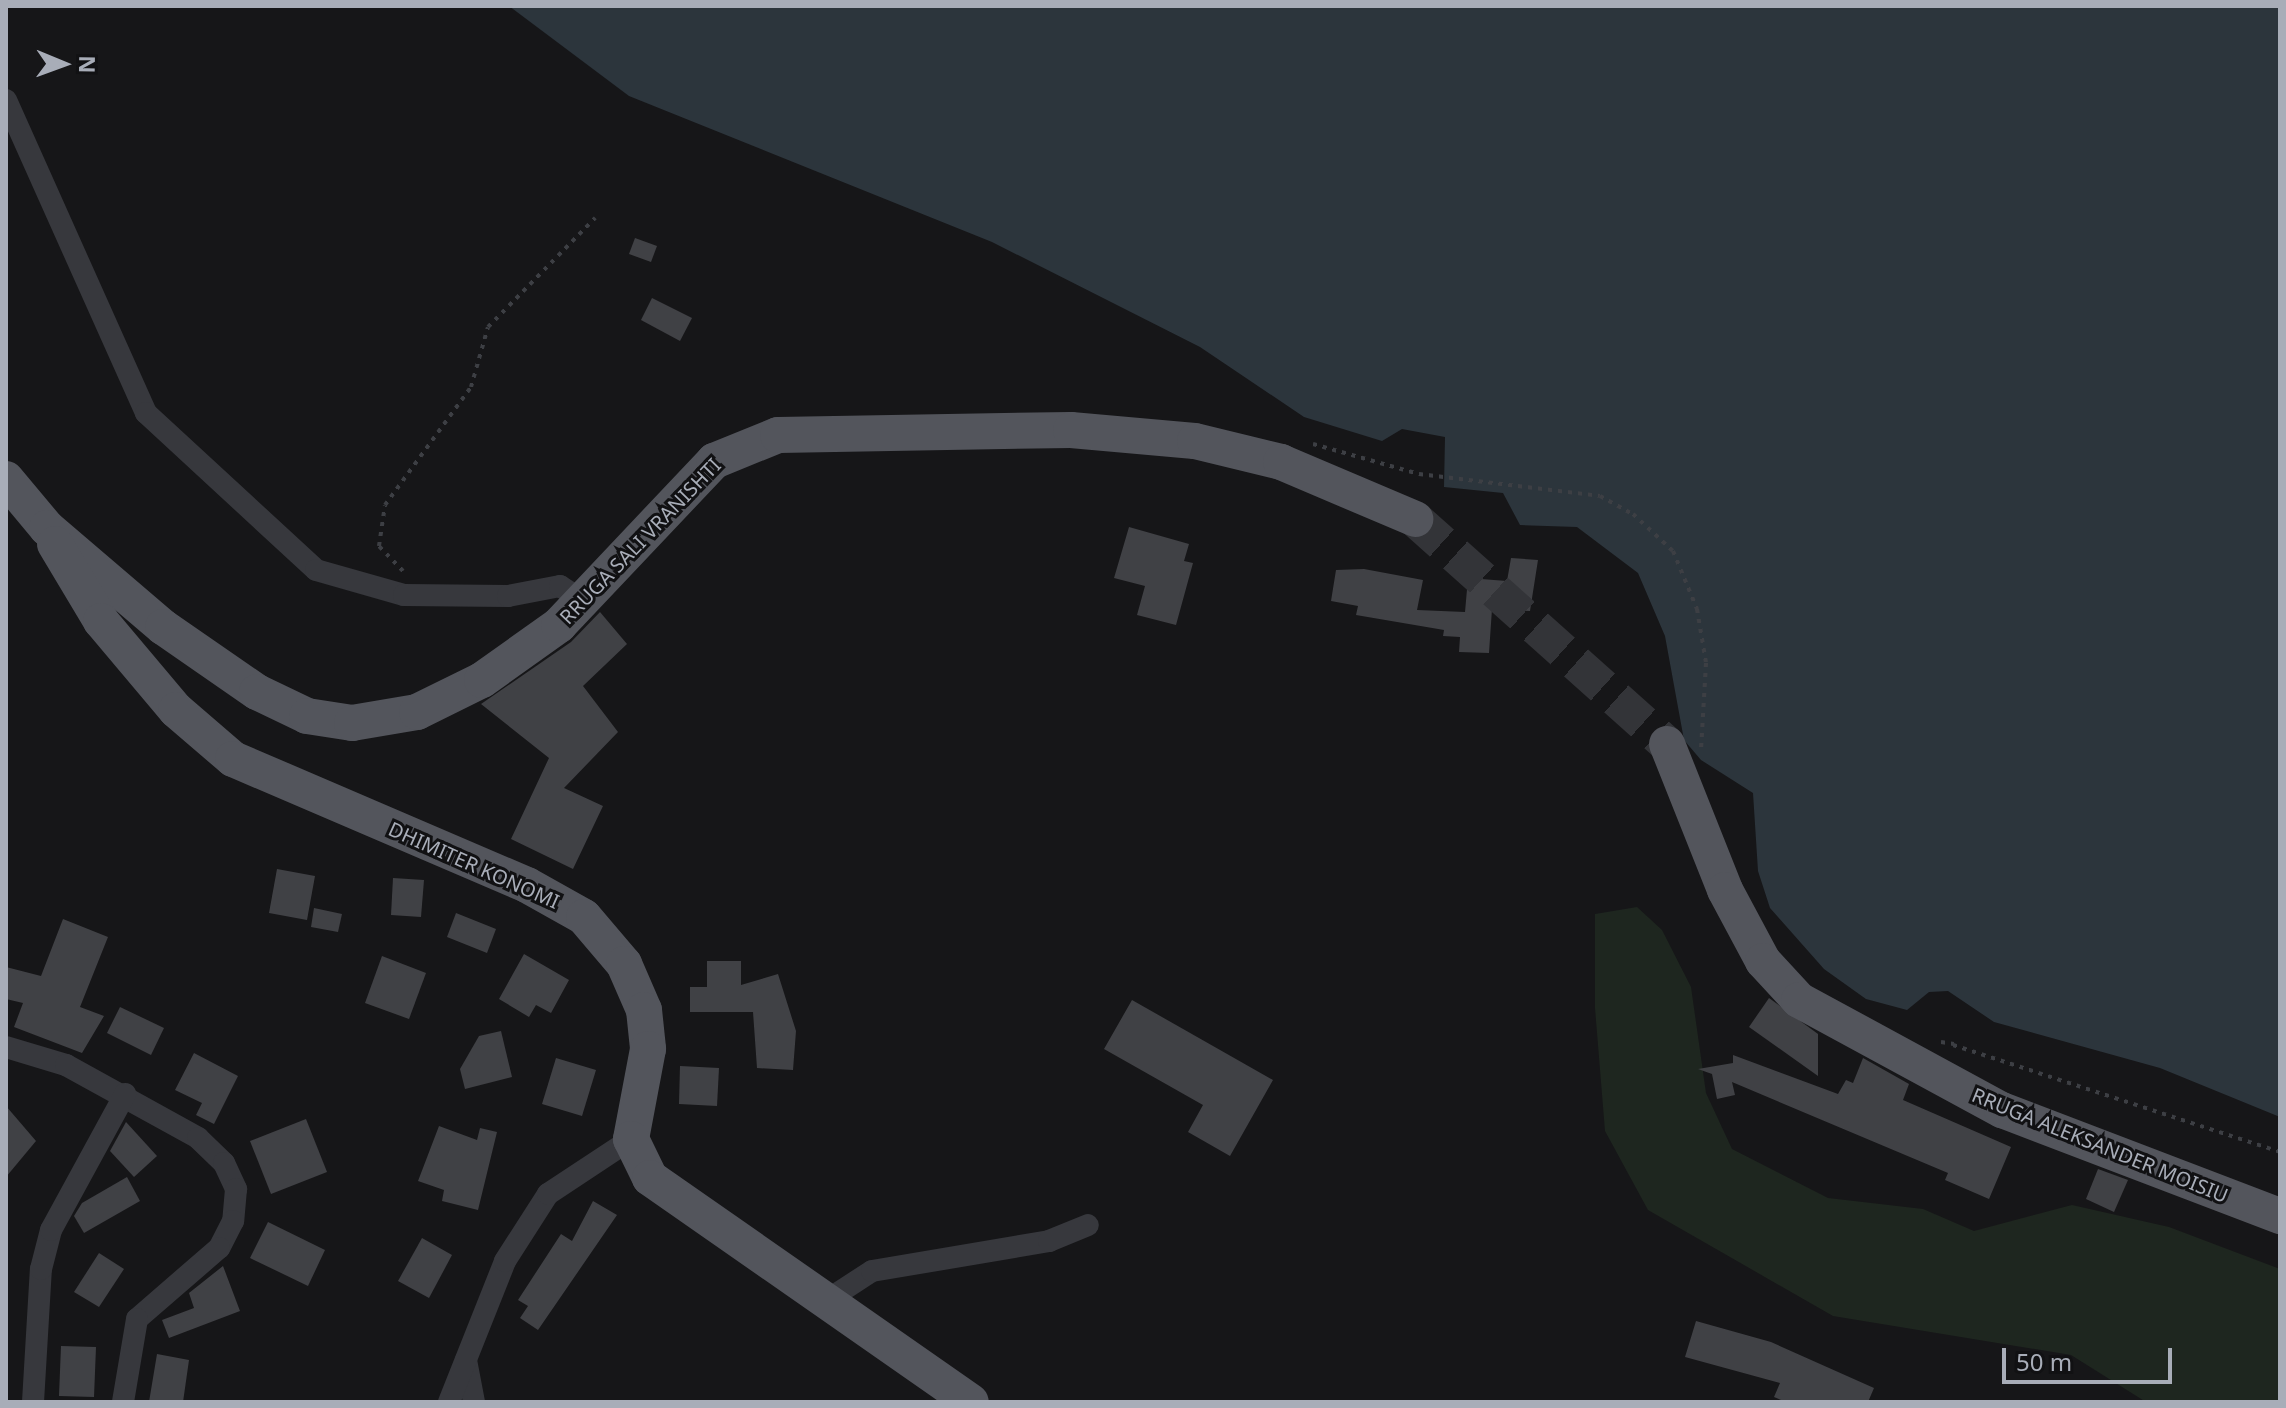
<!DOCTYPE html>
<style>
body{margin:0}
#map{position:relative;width:2286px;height:1408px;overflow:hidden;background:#161618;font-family:"Noto Sans",sans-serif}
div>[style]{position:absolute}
.green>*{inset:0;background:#1e261f}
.water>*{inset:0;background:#2c353c}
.building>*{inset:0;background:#404145}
.primary-tunnel>*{height:36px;margin-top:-18px;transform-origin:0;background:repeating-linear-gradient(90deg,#333438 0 36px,transparent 0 54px)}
.path>*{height:4px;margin-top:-2px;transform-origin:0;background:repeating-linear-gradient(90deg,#3d3f44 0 4px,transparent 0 10px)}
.minor>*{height:22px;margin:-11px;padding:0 11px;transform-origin:11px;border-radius:11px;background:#37383d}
.primary>*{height:36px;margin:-18px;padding:0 18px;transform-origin:18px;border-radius:18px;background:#53555c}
span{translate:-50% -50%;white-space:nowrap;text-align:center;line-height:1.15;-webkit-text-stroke:6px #111113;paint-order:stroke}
.street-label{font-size:20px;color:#a8adb8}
.frame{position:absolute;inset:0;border:8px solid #a8adb8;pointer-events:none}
.north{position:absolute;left:24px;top:24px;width:80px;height:80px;-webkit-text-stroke:6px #111113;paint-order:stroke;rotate:91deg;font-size:22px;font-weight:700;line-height:32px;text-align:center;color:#a8adb8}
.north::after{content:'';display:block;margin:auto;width:28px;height:36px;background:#a8adb8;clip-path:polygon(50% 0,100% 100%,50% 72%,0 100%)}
.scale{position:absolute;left:2002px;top:1348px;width:170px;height:36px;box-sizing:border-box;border:4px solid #a8adb8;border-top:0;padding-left:10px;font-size:24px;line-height:28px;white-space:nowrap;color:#a8adb8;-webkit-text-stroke:6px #111113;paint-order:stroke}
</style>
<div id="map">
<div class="green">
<i style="clip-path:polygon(1637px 907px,1662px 930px,1691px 987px,1706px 1093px,1732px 1149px,1828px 1198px,1923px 1209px,1974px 1231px,2072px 1205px,2169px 1227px,2280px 1269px,2280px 1402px,2146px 1402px,2071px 1355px,1833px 1316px,1648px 1210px,1605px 1131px,1595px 1008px,1595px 914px)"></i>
</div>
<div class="water">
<i style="clip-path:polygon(509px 6px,2280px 6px,2280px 1117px,2160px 1068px,1994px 1022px,1948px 991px,1929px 992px,1907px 1010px,1866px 999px,1824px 969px,1770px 908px,1758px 871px,1753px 793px,1701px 760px,1684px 740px,1665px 636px,1638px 573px,1577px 527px,1520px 525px,1503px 493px,1444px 487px,1445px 437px,1402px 429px,1382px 441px,1304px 417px,1200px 347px,992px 242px,629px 96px)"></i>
</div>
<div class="building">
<i style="clip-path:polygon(635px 238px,657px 246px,651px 262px,629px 254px)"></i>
<i style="clip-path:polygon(652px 298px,692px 318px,680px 341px,641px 320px)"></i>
<i style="clip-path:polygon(1129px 527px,1189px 544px,1184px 561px,1193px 563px,1176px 625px,1137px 615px,1145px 586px,1114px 578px)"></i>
<i style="clip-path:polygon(1511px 558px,1538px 560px,1530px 611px,1492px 609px,1489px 653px,1459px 652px,1460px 637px,1443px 636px,1444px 630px,1356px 615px,1358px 606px,1331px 601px,1336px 570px,1364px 569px,1423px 580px,1417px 610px,1465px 612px,1468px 578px,1507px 581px)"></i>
<i style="clip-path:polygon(600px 612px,627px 644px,583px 686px,618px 732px,564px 788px,603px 806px,573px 869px,511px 839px,549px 758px,481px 704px,571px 642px)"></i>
<i style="clip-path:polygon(277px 869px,315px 876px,307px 920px,269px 913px)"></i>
<i style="clip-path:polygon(393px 878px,424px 880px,421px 917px,391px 915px)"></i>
<i style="clip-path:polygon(314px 908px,342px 914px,338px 932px,311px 927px)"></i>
<i style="clip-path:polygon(456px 913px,496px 929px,487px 953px,447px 937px)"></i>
<i style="clip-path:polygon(63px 919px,108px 937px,80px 1007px,104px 1016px,82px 1053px,14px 1027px,23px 1003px,6px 999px,6px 967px,41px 976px)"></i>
<i style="clip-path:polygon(524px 954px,569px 980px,551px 1013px,536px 1005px,529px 1017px,499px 999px)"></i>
<i style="clip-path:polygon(382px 956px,426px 973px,409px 1019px,365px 1003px)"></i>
<i style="clip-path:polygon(707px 961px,741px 961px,741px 985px,778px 974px,796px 1031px,793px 1070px,757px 1068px,753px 1012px,690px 1012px,690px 987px,707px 987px)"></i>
<i style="clip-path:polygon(1769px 998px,1818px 1034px,1818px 1076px,1749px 1027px)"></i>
<i style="clip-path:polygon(1132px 1000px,1273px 1080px,1230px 1156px,1188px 1132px,1203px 1105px,1104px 1049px)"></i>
<i style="clip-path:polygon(120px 1007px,164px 1028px,151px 1055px,107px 1033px)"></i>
<i style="clip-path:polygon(501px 1031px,512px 1077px,465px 1089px,460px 1069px,479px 1036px)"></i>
<i style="clip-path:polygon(194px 1053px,238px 1076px,214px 1124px,196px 1115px,202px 1103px,175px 1090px)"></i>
<i style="clip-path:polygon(1733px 1055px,1838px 1094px,1846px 1080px,1853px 1083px,1863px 1058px,1909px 1084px,1903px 1100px,2011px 1147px,1989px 1199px,1945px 1180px,1948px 1173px,1732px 1082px,1735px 1095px,1717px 1099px,1712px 1074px,1698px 1069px,1733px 1063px)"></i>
<i style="clip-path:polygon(556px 1058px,596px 1070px,582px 1116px,542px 1104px)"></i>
<i style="clip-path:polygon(680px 1066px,719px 1068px,717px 1106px,679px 1104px)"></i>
<i style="clip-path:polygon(6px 1106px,36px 1141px,6px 1177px)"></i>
<i style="clip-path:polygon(306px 1119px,327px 1172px,271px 1194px,250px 1141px)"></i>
<i style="clip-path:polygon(126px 1122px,157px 1156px,134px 1177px,110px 1151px)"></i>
<i style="clip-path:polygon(439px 1126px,477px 1140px,480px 1128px,497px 1132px,478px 1210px,442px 1201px,444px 1190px,418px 1181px)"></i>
<i style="clip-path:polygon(2098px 1169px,2128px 1180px,2114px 1212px,2086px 1199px)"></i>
<i style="clip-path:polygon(127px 1177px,140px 1201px,84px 1233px,74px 1216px,82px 1203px)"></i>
<i style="clip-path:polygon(593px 1201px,617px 1215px,538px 1330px,520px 1318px,528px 1306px,518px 1300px,561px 1234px,572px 1241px)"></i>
<i style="clip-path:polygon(268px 1222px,325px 1250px,308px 1286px,250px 1258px)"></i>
<i style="clip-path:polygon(422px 1238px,452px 1255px,429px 1298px,398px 1281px)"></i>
<i style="clip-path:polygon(99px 1253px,124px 1269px,99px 1307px,74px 1292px)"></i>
<i style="clip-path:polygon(223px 1266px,240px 1311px,169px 1338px,162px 1320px,194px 1308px,189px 1293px)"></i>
<i style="clip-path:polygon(1696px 1321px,1771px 1342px,1874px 1388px,1868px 1402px,1786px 1402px,1774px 1397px,1780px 1383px,1685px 1357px)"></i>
<i style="clip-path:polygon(61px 1346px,96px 1347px,94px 1397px,59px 1396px)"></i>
<i style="clip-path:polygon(157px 1354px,189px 1360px,183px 1402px,149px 1402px)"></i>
</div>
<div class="primary-tunnel">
<i style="left:1415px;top:519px;width:338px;rotate:41.8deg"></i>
</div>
<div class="path">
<i style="left:1313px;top:444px;width:110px;rotate:15.8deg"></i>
<i style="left:1419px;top:474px;width:182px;rotate:6.9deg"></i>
<i style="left:1600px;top:496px;width:38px;rotate:29deg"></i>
<i style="left:1633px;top:514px;width:54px;rotate:42.8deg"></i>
<i style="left:1673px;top:551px;width:63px;rotate:67.5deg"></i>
<i style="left:1697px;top:609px;width:55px;rotate:80.5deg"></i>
<i style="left:1706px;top:663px;width:86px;rotate:93.3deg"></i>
<i style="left:403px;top:571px;width:35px;rotate:-134deg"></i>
<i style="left:379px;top:546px;width:41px;rotate:-81.7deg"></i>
<i style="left:385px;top:505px;width:146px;rotate:-53.9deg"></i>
<i style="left:471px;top:387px;width:62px;rotate:-74.2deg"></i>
<i style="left:488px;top:327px;width:153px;rotate:-45.5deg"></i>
<i style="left:1941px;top:1042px;width:13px;rotate:9deg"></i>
<i style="left:1953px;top:1045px;width:344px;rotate:18.1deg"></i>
</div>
<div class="minor">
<i style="left:6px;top:100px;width:343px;rotate:65.9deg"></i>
<i style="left:146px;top:413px;width:231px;rotate:42.7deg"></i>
<i style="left:316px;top:570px;width:91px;rotate:15.9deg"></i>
<i style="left:404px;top:595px;width:104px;rotate:0.6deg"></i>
<i style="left:508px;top:596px;width:53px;rotate:-10.9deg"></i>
<i style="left:560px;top:586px;width:27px;rotate:33deg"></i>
<i style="left:6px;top:1047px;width:63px;rotate:16.7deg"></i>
<i style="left:66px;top:1065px;width:151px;rotate:28.9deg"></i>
<i style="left:198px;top:1138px;width:36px;rotate:44deg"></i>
<i style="left:224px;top:1163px;width:29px;rotate:65deg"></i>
<i style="left:236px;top:1189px;width:32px;rotate:95deg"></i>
<i style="left:233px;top:1221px;width:30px;rotate:117deg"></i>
<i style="left:219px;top:1248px;width:108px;rotate:139.1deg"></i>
<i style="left:137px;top:1319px;width:84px;rotate:99.6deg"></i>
<i style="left:829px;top:1299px;width:51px;rotate:-33.1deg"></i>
<i style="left:872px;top:1271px;width:180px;rotate:-9.6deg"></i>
<i style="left:1049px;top:1241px;width:42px;rotate:-22.3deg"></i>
<i style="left:466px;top:1360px;width:43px;rotate:79.2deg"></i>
<i style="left:33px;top:1402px;width:133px;rotate:-86.6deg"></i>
<i style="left:41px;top:1269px;width:40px;rotate:-75.6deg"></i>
<i style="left:51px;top:1230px;width:155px;rotate:-61.4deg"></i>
<i style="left:449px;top:1402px;width:152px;rotate:-68.3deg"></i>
<i style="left:505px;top:1261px;width:80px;rotate:-57.3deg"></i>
<i style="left:548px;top:1194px;width:100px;rotate:-33.5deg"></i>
</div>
<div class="primary">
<i style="left:6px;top:479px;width:64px;rotate:50.1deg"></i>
<i style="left:47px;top:528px;width:153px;rotate:40.5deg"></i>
<i style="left:163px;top:627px;width:114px;rotate:34.7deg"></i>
<i style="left:257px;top:692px;width:55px;rotate:25.6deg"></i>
<i style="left:307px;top:716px;width:46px;rotate:8.8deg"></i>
<i style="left:352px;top:723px;width:66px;rotate:-9.6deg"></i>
<i style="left:417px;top:712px;width:72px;rotate:-26.2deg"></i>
<i style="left:482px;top:680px;width:95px;rotate:-35.5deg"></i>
<i style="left:559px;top:625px;width:226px;rotate:-46.6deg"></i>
<i style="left:714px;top:461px;width:69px;rotate:-22.1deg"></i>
<i style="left:778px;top:435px;width:293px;rotate:-1deg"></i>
<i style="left:1071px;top:430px;width:124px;rotate:5.1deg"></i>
<i style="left:1195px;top:441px;width:89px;rotate:13.7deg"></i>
<i style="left:1281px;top:462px;width:146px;rotate:23deg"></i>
<i style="left:55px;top:544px;width:90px;rotate:59.1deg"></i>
<i style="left:101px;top:621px;width:116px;rotate:49.9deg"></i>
<i style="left:176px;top:710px;width:75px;rotate:40.7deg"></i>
<i style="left:233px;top:759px;width:320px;rotate:23.2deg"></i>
<i style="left:527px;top:885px;width:65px;rotate:29.3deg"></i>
<i style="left:584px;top:917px;width:62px;rotate:49.6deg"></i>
<i style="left:624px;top:964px;width:50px;rotate:66.5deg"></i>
<i style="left:644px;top:1010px;width:39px;rotate:84deg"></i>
<i style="left:648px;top:1049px;width:92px;rotate:100.7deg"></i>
<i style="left:631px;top:1139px;width:43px;rotate:64deg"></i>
<i style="left:650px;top:1178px;width:391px;rotate:34.9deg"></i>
<i style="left:1667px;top:744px;width:157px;rotate:68.3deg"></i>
<i style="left:1725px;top:890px;width:81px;rotate:61.8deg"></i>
<i style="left:1763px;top:961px;width:53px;rotate:47.3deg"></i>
<i style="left:1799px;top:1000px;width:231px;rotate:28.5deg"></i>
<i style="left:2002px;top:1110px;width:298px;rotate:20.9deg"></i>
</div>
<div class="street-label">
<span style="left:640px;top:541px;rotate:-46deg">RRUGA SALI VRANISHTI</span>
<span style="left:474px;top:865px;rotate:24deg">DHIMITER KONOMI</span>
<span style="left:2100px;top:1145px;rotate:22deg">RRUGA ALEKSANDER MOISIU</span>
</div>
<div class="frame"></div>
<div class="north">N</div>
<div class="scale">50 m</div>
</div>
